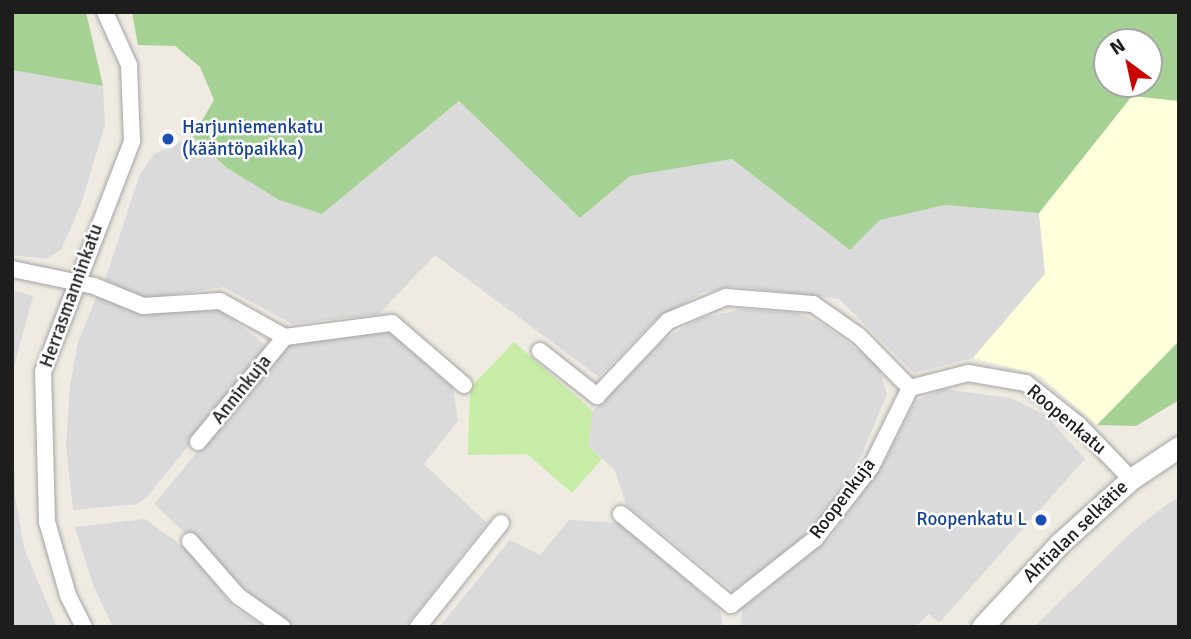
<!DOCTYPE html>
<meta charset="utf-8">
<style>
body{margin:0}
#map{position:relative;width:1191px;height:639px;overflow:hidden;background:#efebe2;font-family:Signika,sans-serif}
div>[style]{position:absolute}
.residential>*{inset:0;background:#dbdada}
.education>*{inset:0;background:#feffdb}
.grass>*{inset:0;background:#c7eca5}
.forest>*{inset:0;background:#a5d194}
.roads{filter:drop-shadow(0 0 2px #a4a4a4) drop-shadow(0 0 2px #a4a4a4)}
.minor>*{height:16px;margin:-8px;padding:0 8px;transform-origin:8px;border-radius:8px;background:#fff}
.tertiary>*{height:21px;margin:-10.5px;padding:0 10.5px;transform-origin:10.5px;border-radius:10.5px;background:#fff}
.dots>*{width:19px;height:19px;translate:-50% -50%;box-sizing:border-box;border:4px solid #fff;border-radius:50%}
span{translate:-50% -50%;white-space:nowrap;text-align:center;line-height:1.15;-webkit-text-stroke:5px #fff;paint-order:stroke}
.transit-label{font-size:19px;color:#164399}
.left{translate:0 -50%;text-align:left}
.right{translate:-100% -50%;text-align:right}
.street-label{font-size:19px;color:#1d1d1d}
.frame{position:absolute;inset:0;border:14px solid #1d1d1d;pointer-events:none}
.north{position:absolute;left:1093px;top:28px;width:70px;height:70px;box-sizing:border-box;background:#fff;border:2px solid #a5a5a5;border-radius:50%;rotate:327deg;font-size:19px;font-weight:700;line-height:28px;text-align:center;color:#1d1d1d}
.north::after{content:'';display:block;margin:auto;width:24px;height:32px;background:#ca0400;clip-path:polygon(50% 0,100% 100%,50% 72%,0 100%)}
</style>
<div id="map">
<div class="residential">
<i style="clip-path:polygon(12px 70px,103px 86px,105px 125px,81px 204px,61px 250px,46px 259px,12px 255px)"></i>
<i style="clip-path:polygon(459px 101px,580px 218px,630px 176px,732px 159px,850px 250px,880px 220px,945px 205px,1039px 213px,1046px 273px,973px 358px,914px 373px,839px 299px,732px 286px,701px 293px,654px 321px,599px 377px,435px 255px,379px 314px,292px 324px,223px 287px,145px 299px,105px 280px,140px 174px,154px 154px,193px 136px,227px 168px,279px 200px,322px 214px)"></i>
<i style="clip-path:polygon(12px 290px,33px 296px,12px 374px,15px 496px,24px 548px,57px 627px,12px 627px)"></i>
<i style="clip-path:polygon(97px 296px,218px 308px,268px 347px,147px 497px,137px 504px,73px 510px,66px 445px,70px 386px,78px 342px)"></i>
<i style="clip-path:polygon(744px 309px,797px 313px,822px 324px,878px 364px,887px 394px,862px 454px,834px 502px,799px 542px,733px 591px,626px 504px,614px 469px,588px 446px,593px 411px,663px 340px,700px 318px)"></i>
<i style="clip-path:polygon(391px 330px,453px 388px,458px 421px,424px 464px,487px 523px,405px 627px,295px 627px,246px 590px,154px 504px,286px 345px)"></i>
<i style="clip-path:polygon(943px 389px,1011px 398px,1047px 416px,1085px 459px,939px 623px,929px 614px,915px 627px,741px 627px,742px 608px,831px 537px,888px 455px,915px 401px)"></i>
<i style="clip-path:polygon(1179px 496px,1179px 627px,1034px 627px,1137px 527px)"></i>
<i style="clip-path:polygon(145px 519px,192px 553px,233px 607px,264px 627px,113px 627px,93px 585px,75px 527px)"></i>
<i style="clip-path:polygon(569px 520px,620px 523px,720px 609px,723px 627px,439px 627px,510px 540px,540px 555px)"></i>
</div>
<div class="education">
<i style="clip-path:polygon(1132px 96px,1179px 101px,1179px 341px,1097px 425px,1039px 375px,973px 358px,1045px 274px,1039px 213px)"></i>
</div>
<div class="grass">
<i style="clip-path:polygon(514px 342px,593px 411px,588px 446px,602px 459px,572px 493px,527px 454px,468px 455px,470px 388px)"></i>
</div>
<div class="forest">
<i style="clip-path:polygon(12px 12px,86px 12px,103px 86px,12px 70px)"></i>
<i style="clip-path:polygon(evenodd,132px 12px,1179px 12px,1179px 101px,1132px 96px,1039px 213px,945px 205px,880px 220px,850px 250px,732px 159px,630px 176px,580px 218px,459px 101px,322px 214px,279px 200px,227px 168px,193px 136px,214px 100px,200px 67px,175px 46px,138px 45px,132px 12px,1107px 42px,1149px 42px,1149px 84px,1107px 84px,1107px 42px)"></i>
<i style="clip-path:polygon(1179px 341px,1179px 400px,1136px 426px,1097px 425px)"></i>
</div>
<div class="roads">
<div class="minor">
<i style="left:12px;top:269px;width:84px;rotate:11.7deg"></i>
<i style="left:94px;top:286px;width:53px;rotate:22.2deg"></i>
<i style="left:143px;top:306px;width:77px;rotate:-3.7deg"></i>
<i style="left:220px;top:301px;width:74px;rotate:29deg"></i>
<i style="left:285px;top:337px;width:108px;rotate:-7.5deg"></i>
<i style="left:392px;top:323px;width:95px;rotate:40.7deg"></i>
<i style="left:540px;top:351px;width:73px;rotate:38.3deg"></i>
<i style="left:597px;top:396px;width:103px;rotate:-46.6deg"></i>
<i style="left:668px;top:321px;width:63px;rotate:-22.5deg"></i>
<i style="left:726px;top:297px;width:87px;rotate:4.6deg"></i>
<i style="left:813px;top:304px;width:56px;rotate:34.8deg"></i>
<i style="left:859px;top:336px;width:73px;rotate:45.6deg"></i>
<i style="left:910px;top:388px;width:60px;rotate:-14.5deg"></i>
<i style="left:968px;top:373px;width:59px;rotate:9.8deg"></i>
<i style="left:1026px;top:383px;width:68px;rotate:38.4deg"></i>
<i style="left:1079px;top:425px;width:75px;rotate:46.1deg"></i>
<i style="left:198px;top:442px;width:136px;rotate:-50.4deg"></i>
<i style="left:621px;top:514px;width:143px;rotate:39.6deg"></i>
<i style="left:731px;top:605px;width:107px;rotate:-38.2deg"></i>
<i style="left:815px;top:539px;width:91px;rotate:-52.1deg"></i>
<i style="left:871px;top:467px;width:88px;rotate:-63.7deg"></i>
<i style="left:190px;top:541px;width:73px;rotate:48.9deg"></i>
<i style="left:238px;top:596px;width:54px;rotate:35.2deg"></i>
<i style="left:84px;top:627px;width:36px;rotate:-117deg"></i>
<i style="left:68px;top:595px;width:76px;rotate:-106deg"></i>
<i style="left:47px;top:522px;width:150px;rotate:-91.5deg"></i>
<i style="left:43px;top:372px;width:248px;rotate:-68.9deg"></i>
<i style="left:132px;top:141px;width:76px;rotate:-92.3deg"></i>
<i style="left:129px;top:65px;width:58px;rotate:-114.4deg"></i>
<i style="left:418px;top:627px;width:133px;rotate:-51.4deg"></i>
</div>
<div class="tertiary">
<i style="left:982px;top:627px;width:113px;rotate:-47.1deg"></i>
<i style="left:1059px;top:544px;width:97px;rotate:-42.1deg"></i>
<i style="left:1131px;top:479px;width:58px;rotate:-33.7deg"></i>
</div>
</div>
<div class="dots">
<i style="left:168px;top:139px;background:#1a4fb4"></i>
<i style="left:1041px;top:520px;background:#1a4fb4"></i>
</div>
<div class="transit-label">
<span class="left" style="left:182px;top:139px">Harjuniemenkatu<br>(kääntöpaikka)</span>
<span class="right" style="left:1027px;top:520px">Roopenkatu L</span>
</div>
<div class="street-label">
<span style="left:72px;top:296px;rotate:-70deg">Herrasmanninkatu</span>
<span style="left:242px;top:390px;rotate:-51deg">Anninkuja</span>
<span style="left:1066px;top:420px;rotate:40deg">Roopenkatu</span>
<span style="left:843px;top:499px;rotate:-53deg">Roopenkuja</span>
<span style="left:1076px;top:532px;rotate:-44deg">Ahtialan selkätie</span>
</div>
<div class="frame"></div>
<div class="north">N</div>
</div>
